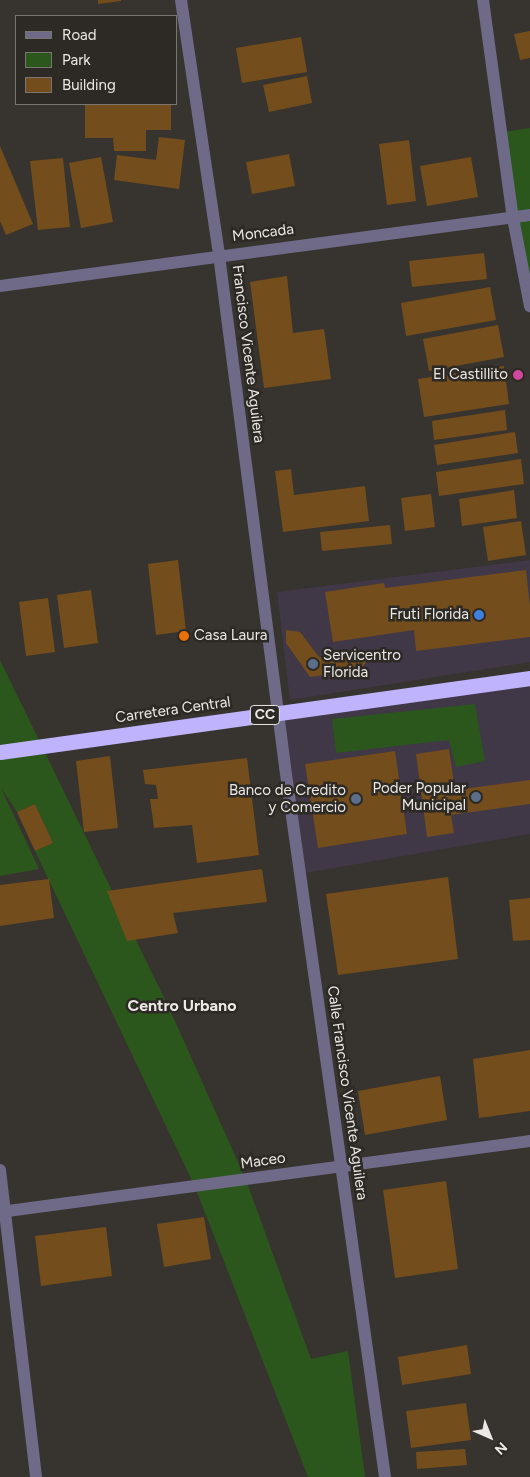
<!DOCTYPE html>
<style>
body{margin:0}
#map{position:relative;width:530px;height:1477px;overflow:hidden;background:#37332e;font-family:Figtree,sans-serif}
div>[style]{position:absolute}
.commercial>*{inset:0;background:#403747}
.green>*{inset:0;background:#2b571d}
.building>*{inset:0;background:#744d1c}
.minor>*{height:12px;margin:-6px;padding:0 6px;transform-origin:6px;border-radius:6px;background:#6e6a88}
.highway>*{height:15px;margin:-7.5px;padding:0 7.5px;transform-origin:7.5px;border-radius:7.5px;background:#beb3fc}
.dots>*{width:14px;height:14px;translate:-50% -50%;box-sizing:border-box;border:2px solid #2d2924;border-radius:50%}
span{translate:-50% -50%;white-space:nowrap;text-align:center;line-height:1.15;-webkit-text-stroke:5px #2d2924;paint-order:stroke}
.shield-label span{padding:1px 4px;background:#2d2924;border:1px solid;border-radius:4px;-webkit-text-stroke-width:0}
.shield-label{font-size:14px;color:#ebe8e5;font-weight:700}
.street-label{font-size:15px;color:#ebe8e5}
.poi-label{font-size:15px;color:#ebe8e5}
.right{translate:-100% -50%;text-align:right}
.left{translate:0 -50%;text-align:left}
.neighbourhood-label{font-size:16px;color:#ebe8e5;font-weight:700}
.legend{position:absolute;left:15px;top:15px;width:162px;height:90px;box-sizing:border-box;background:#2d2924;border:1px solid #797571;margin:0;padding:6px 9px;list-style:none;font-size:15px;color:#ebe8e5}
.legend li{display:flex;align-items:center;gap:10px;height:25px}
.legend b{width:25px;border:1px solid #797571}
.north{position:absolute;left:465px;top:1412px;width:50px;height:50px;-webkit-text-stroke:4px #2d2924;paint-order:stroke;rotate:136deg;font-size:14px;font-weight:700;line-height:20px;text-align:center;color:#ebe8e5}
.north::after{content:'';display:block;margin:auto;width:18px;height:22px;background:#ebe8e5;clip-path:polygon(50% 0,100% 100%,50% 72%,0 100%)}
</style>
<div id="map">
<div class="commercial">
<i style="clip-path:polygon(530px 560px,530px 662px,290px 700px,277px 592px)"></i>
<i style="clip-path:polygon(530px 678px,530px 834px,300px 874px,279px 713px)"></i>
</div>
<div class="green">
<i style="clip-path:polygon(530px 128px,530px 305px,502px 132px)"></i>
<i style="clip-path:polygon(0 660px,170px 1010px,246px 1180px,311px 1359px,348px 1351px,365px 1477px,308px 1477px,195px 1187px,35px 851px,53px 843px,35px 804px,17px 812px,1px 788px,39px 869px,0 876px)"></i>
<i style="clip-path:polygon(475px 704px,485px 761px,456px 767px,449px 740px,336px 753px,332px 719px)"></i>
</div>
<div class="building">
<i style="clip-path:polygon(98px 0,121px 0,121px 1px,98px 4px)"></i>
<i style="clip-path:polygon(530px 31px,530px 58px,520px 60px,514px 34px)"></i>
<i style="clip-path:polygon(301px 37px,307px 72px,242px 83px,236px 48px)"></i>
<i style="clip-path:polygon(307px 76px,312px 103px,269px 112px,263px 85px)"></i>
<i style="clip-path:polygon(85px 104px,171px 104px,171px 130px,146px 130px,146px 151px,114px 151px,113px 138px,85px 138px)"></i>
<i style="clip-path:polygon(159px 137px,185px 140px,179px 189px,114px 180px,117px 155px,156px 160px)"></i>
<i style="clip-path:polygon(409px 140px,416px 201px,387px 205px,379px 144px)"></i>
<i style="clip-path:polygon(0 146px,33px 224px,6px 235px,0 221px)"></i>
<i style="clip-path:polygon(289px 154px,295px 186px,252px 194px,246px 162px)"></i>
<i style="clip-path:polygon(101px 157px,113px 222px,81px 228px,69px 163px)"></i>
<i style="clip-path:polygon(471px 157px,478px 197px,427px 206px,420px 166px)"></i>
<i style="clip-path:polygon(63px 158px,70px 227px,38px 230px,30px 161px)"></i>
<i style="clip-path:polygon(484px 253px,487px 279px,412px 287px,409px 261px)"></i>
<i style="clip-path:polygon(287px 276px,293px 333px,324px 329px,331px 379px,264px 388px,250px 282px)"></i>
<i style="clip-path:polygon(490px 287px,496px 320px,406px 336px,401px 303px)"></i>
<i style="clip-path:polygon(498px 325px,504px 357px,429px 371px,423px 339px)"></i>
<i style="clip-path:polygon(504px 366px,509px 404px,424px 417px,418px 379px)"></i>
<i style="clip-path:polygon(505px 410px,507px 430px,434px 440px,432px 421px)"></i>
<i style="clip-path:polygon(515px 432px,518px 453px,437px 465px,434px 445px)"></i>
<i style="clip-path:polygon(521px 459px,524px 484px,439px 496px,436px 472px)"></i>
<i style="clip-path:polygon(291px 469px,294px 495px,365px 486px,369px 521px,283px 532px,275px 471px)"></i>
<i style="clip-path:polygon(514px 490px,517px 518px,462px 526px,459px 499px)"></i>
<i style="clip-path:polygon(431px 494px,435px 527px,405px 531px,401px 498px)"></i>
<i style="clip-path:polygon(521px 521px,526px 555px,488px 561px,483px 527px)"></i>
<i style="clip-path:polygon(390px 525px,392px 544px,322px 551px,320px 532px)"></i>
<i style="clip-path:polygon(178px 560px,186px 631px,156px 635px,148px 564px)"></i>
<i style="clip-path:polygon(526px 570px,530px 606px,530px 637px,416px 651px,414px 630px,333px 642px,325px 592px,384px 583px,385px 588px)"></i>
<i style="clip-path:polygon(91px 590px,98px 643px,64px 648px,57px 595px)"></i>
<i style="clip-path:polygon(48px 598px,55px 652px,26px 656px,19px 602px)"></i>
<i style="clip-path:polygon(286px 630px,300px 632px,319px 657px,355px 652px,367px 661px,360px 670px,310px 677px,286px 643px)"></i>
<i style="clip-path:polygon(449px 749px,455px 790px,530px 780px,530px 804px,451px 815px,454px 833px,427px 837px,416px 754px)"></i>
<i style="clip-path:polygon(395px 751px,407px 834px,318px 848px,305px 764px)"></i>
<i style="clip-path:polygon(110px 756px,118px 828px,84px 832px,76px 761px)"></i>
<i style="clip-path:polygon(247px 758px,259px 855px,197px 863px,192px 825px,154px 828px,150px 799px,158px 799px,156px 785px,145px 784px,143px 770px)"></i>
<i style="clip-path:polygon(35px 804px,53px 843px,35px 851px,17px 812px)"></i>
<i style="clip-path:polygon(262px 869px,267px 902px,173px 913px,178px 933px,127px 941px,107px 891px)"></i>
<i style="clip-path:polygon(448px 877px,458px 959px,338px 975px,326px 894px)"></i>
<i style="clip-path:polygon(49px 879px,54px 918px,0 926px,0 885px)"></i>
<i style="clip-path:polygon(530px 898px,530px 940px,513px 941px,509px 900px)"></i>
<i style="clip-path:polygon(530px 1050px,530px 1111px,479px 1118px,473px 1059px)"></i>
<i style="clip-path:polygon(440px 1076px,447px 1120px,365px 1135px,358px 1091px)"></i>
<i style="clip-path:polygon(446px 1181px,458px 1269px,395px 1278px,383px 1190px)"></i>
<i style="clip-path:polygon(204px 1217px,211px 1259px,164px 1267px,157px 1224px)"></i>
<i style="clip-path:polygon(106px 1227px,112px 1276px,41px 1286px,35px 1236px)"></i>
<i style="clip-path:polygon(467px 1345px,471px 1374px,402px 1385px,398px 1357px)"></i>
<i style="clip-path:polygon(466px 1403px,471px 1440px,411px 1448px,406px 1411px)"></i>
<i style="clip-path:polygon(465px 1449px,467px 1465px,417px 1469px,416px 1452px)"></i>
</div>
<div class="minor">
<i style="left:181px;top:0;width:258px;rotate:81.5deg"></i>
<i style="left:219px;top:255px;width:516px;rotate:82.65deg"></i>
<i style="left:285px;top:767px;width:717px;rotate:81.98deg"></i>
<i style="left:483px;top:0;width:220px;rotate:82.2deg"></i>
<i style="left:513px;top:218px;width:90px;rotate:79.1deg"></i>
<i style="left:0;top:286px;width:535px;rotate:-7.63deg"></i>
<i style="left:0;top:1170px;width:309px;rotate:83.3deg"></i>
<i style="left:0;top:1212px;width:535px;rotate:-7.63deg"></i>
</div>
<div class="highway">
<i style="left:0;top:752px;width:535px;rotate:-7.95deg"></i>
</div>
<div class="dots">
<i style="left:518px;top:375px;background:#d1479c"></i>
<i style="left:479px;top:615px;background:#3f7fe0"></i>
<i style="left:184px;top:636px;background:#e8710a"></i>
<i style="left:313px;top:664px;background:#5c6f8a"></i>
<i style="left:476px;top:797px;background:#5c6f8a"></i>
<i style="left:356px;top:799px;background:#5c6f8a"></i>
</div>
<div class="shield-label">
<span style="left:265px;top:715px">CC</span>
</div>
<div class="street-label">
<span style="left:263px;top:233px;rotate:-7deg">Moncada</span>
<span style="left:248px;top:354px;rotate:83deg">Francisco Vicente Aguilera</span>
<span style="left:173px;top:710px;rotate:-8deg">Carretera Central</span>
<span style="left:347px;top:1093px;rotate:82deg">Calle Francisco Vicente Aguilera</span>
<span style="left:263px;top:1161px;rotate:-8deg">Maceo</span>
</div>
<div class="poi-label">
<span class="right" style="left:508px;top:375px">El Castillito</span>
<span class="right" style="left:469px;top:615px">Fruti Florida</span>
<span class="left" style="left:194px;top:636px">Casa Laura</span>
<span class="left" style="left:323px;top:664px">Servicentro<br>Florida</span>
<span class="right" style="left:466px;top:797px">Poder Popular<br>Municipal</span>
<span class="right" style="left:346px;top:799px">Banco de Credito<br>y Comercio</span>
</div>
<div class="neighbourhood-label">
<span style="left:182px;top:1006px">Centro Urbano</span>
</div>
<ul class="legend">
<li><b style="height:6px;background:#6e6a88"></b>Road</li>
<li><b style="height:14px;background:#2b571d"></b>Park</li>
<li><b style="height:14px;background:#744d1c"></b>Building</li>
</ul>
<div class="north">N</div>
</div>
